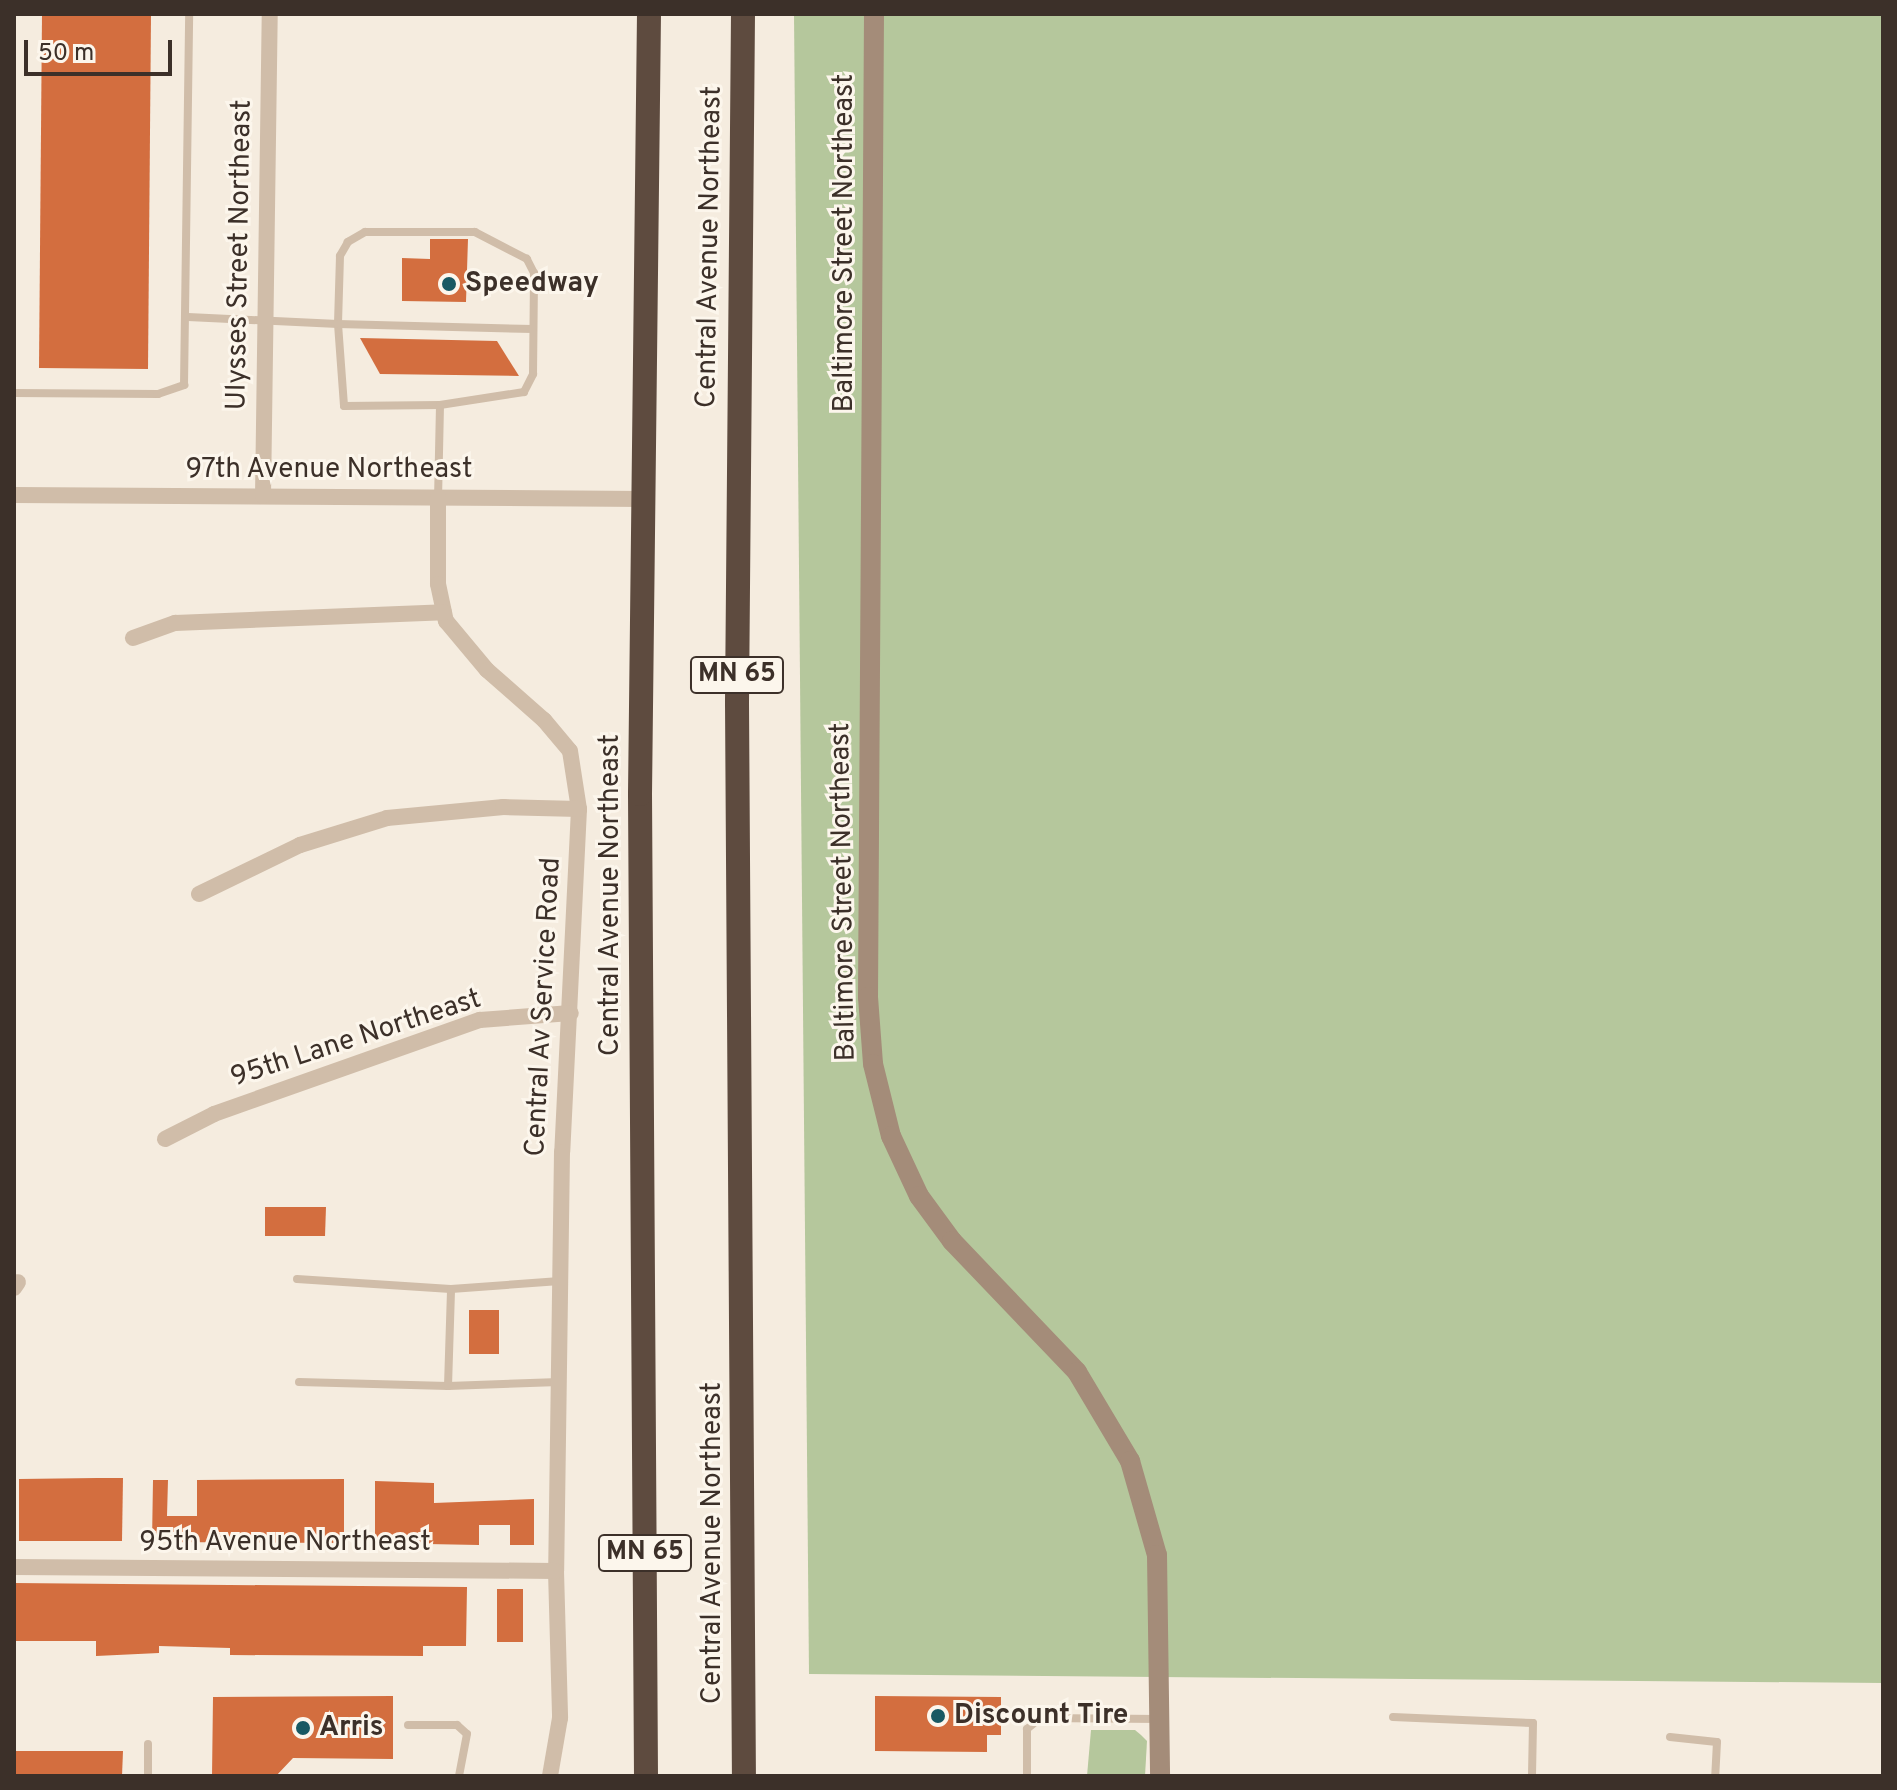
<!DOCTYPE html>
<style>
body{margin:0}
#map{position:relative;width:1897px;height:1790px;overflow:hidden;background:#f5ecdf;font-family:Overpass,sans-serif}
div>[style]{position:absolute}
.green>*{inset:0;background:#b5c79c}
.building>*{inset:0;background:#d36e3f}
.lane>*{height:8px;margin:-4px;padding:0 4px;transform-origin:4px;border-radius:4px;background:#d0bda9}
.street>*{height:16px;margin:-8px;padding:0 8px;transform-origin:8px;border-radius:8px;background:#d0bda9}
.secondary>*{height:20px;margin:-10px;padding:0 10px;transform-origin:10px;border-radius:10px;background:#a48c79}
.highway>*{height:24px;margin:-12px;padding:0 12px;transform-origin:12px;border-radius:12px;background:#5e4b3f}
.dots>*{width:22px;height:22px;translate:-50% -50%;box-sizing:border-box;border:4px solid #fcf6ec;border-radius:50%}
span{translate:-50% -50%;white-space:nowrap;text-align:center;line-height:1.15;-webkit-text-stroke:6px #fcf6ec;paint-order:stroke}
.shield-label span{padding:2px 6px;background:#fcf6ec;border:2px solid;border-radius:6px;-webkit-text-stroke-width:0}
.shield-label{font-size:26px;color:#3c3029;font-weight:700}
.street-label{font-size:28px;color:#3c3029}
.poi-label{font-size:28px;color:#3c3029;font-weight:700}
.left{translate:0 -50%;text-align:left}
.frame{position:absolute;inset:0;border:16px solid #3c3029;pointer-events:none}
.scale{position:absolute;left:24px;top:40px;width:148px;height:36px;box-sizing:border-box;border:4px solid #3c3029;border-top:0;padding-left:10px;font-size:24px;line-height:28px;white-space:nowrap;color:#3c3029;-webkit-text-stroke:6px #fcf6ec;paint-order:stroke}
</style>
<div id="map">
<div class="green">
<i style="clip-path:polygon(794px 14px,1883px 14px,1883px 1683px,809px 1674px)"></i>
<i style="clip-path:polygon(1091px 1730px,1135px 1730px,1141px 1735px,1147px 1741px,1145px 1776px,1087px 1776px)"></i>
</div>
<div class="building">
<i style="clip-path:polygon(42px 14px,151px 14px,148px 369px,39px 368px)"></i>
<i style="clip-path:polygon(430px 239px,468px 239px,466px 302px,402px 301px,402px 258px,430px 259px)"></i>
<i style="clip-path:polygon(360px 338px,497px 341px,519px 376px,380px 374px)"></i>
<i style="clip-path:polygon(265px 1207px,326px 1207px,325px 1236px,265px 1236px)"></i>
<i style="clip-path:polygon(469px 1310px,499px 1310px,499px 1354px,469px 1354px)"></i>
<i style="clip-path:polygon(97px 1478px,123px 1478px,122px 1541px,19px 1541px,19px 1479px)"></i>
<i style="clip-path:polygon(344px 1479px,344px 1543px,152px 1542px,153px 1480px,168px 1480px,167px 1516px,197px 1516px,197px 1480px)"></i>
<i style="clip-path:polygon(375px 1481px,434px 1483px,434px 1503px,534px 1499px,534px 1545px,510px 1545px,510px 1525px,479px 1525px,479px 1545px,375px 1543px)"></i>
<i style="clip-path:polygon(14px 1583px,467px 1587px,466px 1646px,423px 1646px,423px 1656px,230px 1655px,230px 1648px,159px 1646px,159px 1653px,96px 1656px,96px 1641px,14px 1641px)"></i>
<i style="clip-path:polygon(497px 1589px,523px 1589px,523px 1642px,497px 1642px)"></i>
<i style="clip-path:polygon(393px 1696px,393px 1759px,293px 1758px,276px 1776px,212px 1776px,213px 1697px)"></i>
<i style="clip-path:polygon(875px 1696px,1001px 1697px,1001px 1735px,987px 1735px,987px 1752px,875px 1751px)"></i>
<i style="clip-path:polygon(14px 1751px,123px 1751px,122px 1776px,14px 1776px)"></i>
</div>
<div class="lane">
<i style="left:188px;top:317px;width:150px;rotate:2.7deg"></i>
<i style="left:338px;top:324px;width:82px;rotate:85.8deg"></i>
<i style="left:344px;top:406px;width:96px;rotate:-0.6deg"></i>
<i style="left:440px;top:405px;width:92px;rotate:91.2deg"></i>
<i style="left:14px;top:393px;width:144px;rotate:0.4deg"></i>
<i style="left:158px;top:394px;width:28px;rotate:-19deg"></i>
<i style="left:184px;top:385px;width:371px;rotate:-89.2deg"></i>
<i style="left:440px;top:405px;width:85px;rotate:-8.8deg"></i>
<i style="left:524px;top:392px;width:20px;rotate:-63deg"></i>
<i style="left:533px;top:374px;width:101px;rotate:-89.4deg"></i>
<i style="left:534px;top:273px;width:16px;rotate:-117deg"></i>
<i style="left:527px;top:259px;width:59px;rotate:-152.6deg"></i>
<i style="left:475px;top:232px;width:110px;rotate:180deg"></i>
<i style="left:365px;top:232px;width:20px;rotate:150deg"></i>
<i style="left:348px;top:242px;width:16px;rotate:120deg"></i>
<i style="left:340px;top:256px;width:68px;rotate:91.7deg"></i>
<i style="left:338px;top:324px;width:195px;rotate:1.5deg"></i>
<i style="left:297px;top:1279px;width:154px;rotate:3.7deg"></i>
<i style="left:299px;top:1382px;width:149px;rotate:1.5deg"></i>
<i style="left:559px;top:1382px;width:111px;rotate:177.9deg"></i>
<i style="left:448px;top:1386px;width:97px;rotate:-88.2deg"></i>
<i style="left:451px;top:1289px;width:109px;rotate:-4.2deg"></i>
<i style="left:1393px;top:1717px;width:140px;rotate:2.5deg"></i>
<i style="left:1533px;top:1723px;width:53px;rotate:91.1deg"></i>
<i style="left:408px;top:1725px;width:49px"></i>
<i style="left:457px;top:1725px;width:13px;rotate:42deg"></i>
<i style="left:467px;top:1734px;width:43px;rotate:100.8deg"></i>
<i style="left:1670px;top:1737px;width:47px;rotate:6.1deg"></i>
<i style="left:1717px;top:1742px;width:34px;rotate:93deg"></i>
<i style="left:148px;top:1776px;width:32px;rotate:-90deg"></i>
<i style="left:1027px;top:1776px;width:47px;rotate:-90deg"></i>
<i style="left:1027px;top:1729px;width:17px;rotate:-40deg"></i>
<i style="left:1040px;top:1718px;width:120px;rotate:0.5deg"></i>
</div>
<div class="street">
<i style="left:14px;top:495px;width:629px;rotate:0.36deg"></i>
<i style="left:263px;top:496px;width:482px;rotate:-89.2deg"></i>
<i style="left:438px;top:497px;width:87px;rotate:90deg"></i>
<i style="left:438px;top:584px;width:38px;rotate:78deg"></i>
<i style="left:446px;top:621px;width:64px;rotate:50.1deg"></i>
<i style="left:487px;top:670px;width:76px;rotate:41.3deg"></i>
<i style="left:544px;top:720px;width:40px;rotate:50deg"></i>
<i style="left:570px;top:751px;width:59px;rotate:81.2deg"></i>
<i style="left:579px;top:809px;width:343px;rotate:92.8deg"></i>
<i style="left:562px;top:1152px;width:419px;rotate:90.8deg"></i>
<i style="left:556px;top:1571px;width:147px;rotate:88.4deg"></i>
<i style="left:560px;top:1718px;width:59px;rotate:99.8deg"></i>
<i style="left:133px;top:638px;width:45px;rotate:-19.7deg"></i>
<i style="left:175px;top:623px;width:269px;rotate:-2.3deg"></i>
<i style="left:199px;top:894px;width:112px;rotate:-25.9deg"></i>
<i style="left:300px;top:845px;width:91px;rotate:-17.2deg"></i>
<i style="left:387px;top:818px;width:117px;rotate:-5.4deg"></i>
<i style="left:503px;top:807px;width:76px;rotate:1.5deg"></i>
<i style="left:165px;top:1139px;width:55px;rotate:-27deg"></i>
<i style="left:214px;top:1114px;width:282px;rotate:-19.5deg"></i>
<i style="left:480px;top:1020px;width:91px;rotate:-4.4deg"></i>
<i style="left:14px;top:1288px;width:7px;rotate:-56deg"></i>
<i style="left:14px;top:1567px;width:542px;rotate:0.42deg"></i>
</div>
<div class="secondary">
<i style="left:874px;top:14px;width:983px;rotate:90.35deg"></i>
<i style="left:868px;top:997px;width:67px;rotate:85.7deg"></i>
<i style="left:873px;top:1064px;width:74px;rotate:76deg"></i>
<i style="left:891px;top:1136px;width:66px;rotate:65deg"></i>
<i style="left:919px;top:1196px;width:56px;rotate:53.7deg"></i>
<i style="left:952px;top:1241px;width:181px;rotate:46.3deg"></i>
<i style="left:1077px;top:1372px;width:104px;rotate:59.2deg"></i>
<i style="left:1130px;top:1461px;width:98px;rotate:74deg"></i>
<i style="left:1157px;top:1555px;width:221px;rotate:89.2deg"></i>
</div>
<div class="highway">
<i style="left:743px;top:14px;width:689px;rotate:90.5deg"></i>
<i style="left:737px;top:703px;width:1073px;rotate:89.63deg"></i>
<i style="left:646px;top:1776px;width:982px;rotate:-90.35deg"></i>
<i style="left:640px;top:794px;width:780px;rotate:-89.34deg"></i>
</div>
<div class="dots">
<i style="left:449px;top:284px;background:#195963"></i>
<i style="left:938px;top:1716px;background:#195963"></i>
<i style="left:303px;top:1728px;background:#195963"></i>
</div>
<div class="shield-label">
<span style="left:737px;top:675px">MN 65</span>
<span style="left:645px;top:1553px">MN 65</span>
</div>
<div class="street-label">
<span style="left:845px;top:243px;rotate:-90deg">Baltimore Street Northeast</span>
<span style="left:710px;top:247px;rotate:-89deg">Central Avenue Northeast</span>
<span style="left:240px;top:255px;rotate:-89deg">Ulysses Street Northeast</span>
<span style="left:329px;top:470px">97th Avenue Northeast</span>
<span style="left:844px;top:892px;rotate:-91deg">Baltimore Street Northeast</span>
<span style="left:611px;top:895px;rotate:-90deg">Central Avenue Northeast</span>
<span style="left:544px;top:1007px;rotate:-87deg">Central Av Service Road</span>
<span style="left:356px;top:1039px;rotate:-18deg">95th Lane Northeast</span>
<span style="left:285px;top:1543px">95th Avenue Northeast</span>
<span style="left:713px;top:1543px;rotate:-90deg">Central Avenue Northeast</span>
</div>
<div class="poi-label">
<span class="left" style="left:465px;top:284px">Speedway</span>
<span class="left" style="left:954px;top:1716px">Discount Tire</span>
<span class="left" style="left:319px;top:1728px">Arris</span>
</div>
<div class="frame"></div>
<div class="scale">50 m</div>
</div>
